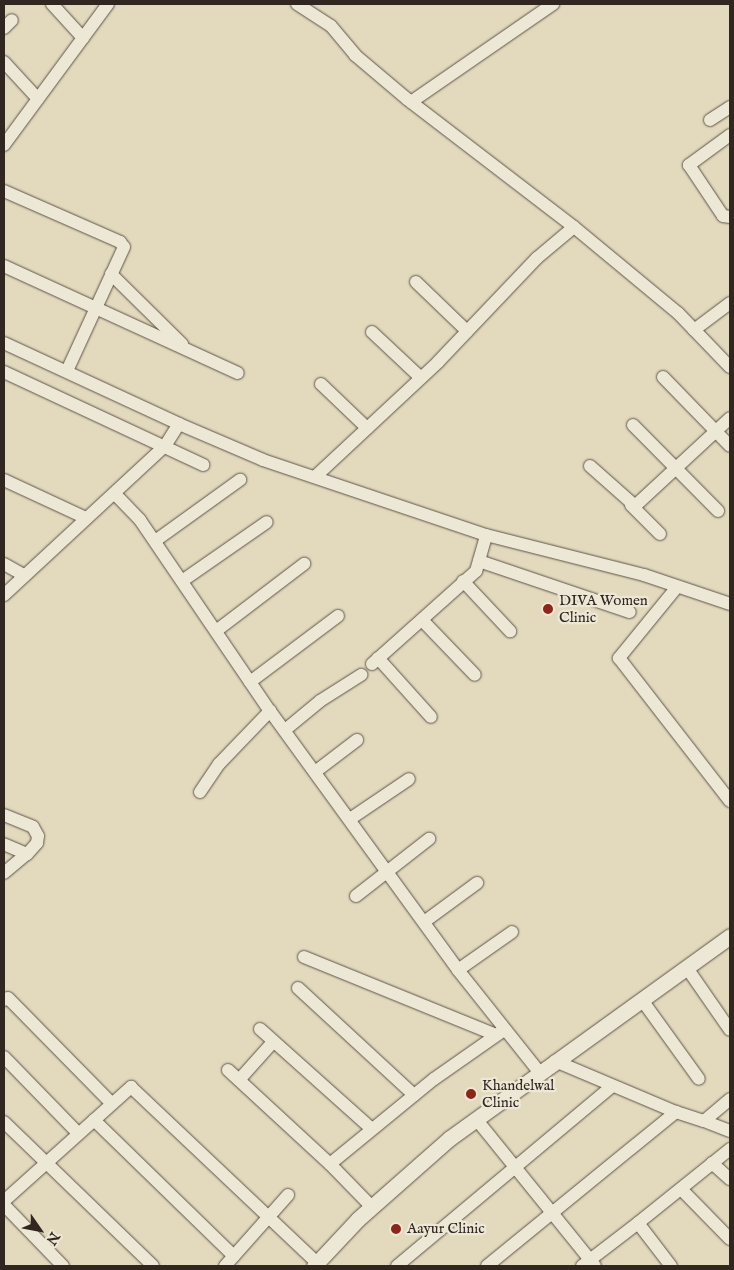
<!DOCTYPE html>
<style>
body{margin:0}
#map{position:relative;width:734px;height:1270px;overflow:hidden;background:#e3dabe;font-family:"IM FELL English",serif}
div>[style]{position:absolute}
.roads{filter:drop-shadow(0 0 1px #5e5348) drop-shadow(0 0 1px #5e5348)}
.minor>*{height:12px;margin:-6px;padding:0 6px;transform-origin:6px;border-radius:6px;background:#ede7d5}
.tertiary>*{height:15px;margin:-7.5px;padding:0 7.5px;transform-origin:7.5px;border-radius:7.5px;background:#ede7d5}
.dots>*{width:14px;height:14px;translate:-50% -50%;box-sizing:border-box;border:2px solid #ede7d5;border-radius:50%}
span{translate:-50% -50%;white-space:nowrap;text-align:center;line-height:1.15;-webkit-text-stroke:4.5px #ede7d5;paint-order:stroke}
.poi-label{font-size:15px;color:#322620}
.left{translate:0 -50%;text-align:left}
.frame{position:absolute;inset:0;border:5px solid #322620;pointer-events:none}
.north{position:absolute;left:15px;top:1205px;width:50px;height:50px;-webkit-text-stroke:4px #ede7d5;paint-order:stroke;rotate:123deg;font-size:14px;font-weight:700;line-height:20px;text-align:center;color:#322620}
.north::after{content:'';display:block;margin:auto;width:18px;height:22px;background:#322620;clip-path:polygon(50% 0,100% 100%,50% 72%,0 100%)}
</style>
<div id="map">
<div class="roads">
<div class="minor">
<i style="left:52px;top:4px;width:46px;rotate:47.6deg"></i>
<i style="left:297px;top:4px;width:40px;rotate:32.9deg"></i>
<i style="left:331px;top:26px;width:38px;rotate:50deg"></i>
<i style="left:355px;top:55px;width:68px;rotate:40.2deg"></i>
<i style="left:407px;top:99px;width:210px;rotate:37.5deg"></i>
<i style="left:4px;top:28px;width:11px;rotate:-45deg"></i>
<i style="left:4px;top:62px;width:50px;rotate:47.4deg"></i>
<i style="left:411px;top:102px;width:173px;rotate:-34.6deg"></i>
<i style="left:710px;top:120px;width:24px;rotate:-33deg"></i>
<i style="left:730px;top:135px;width:51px;rotate:143.8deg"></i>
<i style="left:689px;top:165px;width:61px;rotate:56.3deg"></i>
<i style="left:723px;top:216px;width:7px;rotate:8deg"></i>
<i style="left:4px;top:145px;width:175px;rotate:-53.6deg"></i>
<i style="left:4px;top:191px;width:127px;rotate:23.7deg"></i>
<i style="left:120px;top:242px;width:6px;rotate:51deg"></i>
<i style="left:124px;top:247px;width:136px;rotate:114.7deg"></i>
<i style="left:4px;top:266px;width:257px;rotate:24.6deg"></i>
<i style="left:111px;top:274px;width:100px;rotate:44.6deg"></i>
<i style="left:416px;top:282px;width:71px;rotate:43.9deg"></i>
<i style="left:694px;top:330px;width:45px;rotate:-36.9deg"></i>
<i style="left:372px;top:332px;width:67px;rotate:43.2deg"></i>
<i style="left:4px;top:343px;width:193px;rotate:24.8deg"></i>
<i style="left:179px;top:424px;width:91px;rotate:23.2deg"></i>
<i style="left:263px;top:460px;width:235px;rotate:18.6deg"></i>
<i style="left:486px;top:535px;width:163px;rotate:14.2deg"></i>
<i style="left:644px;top:575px;width:91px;rotate:18.6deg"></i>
<i style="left:4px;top:372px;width:220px;rotate:25deg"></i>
<i style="left:663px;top:377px;width:96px;rotate:45.8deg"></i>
<i style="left:321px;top:384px;width:64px;rotate:43.7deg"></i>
<i style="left:633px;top:425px;width:121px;rotate:45.3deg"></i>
<i style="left:590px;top:466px;width:60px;rotate:41.6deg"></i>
<i style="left:635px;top:506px;width:129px;rotate:-42.8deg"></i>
<i style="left:317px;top:475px;width:166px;rotate:-43deg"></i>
<i style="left:438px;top:362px;width:144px;rotate:-46.4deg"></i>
<i style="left:537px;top:258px;width:48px;rotate:-40deg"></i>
<i style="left:574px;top:227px;width:135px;rotate:39.6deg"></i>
<i style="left:678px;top:313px;width:75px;rotate:46.1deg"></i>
<i style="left:4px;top:480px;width:90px;rotate:24.9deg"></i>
<i style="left:115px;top:494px;width:36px;rotate:46deg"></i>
<i style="left:140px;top:520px;width:231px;rotate:55.8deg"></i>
<i style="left:270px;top:711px;width:320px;rotate:54deg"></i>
<i style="left:458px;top:970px;width:132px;rotate:51.5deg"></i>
<i style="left:631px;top:505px;width:41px;rotate:45deg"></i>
<i style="left:155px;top:541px;width:105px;rotate:-35.7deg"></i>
<i style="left:479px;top:561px;width:159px;rotate:18.7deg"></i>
<i style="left:4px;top:564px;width:23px;rotate:29deg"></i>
<i style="left:182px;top:581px;width:103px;rotate:-34.8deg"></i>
<i style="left:463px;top:581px;width:69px;rotate:46.8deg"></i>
<i style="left:677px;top:587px;width:92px;rotate:129.2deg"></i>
<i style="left:619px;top:658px;width:181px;rotate:52.2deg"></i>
<i style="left:4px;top:595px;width:219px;rotate:-42.8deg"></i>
<i style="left:165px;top:446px;width:26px;rotate:-58deg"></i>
<i style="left:422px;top:620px;width:76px;rotate:46.1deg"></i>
<i style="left:216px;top:631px;width:111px;rotate:-37.3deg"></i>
<i style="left:378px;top:658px;width:79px;rotate:48.1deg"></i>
<i style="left:372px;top:664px;width:140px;rotate:-41.8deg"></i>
<i style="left:476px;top:571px;width:37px;rotate:-74deg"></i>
<i style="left:250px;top:682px;width:110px;rotate:-36.9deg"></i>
<i style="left:285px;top:730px;width:45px;rotate:-39.6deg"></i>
<i style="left:320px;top:701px;width:49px;rotate:-32.4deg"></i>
<i style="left:315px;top:772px;width:53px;rotate:-37.3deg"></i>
<i style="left:200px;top:792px;width:34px;rotate:-56deg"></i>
<i style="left:219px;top:764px;width:74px;rotate:-46.1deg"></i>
<i style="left:4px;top:815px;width:31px;rotate:22deg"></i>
<i style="left:33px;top:827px;width:10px;rotate:61deg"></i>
<i style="left:38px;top:836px;width:7px;rotate:98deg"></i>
<i style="left:37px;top:843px;width:15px;rotate:132deg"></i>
<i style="left:27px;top:854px;width:25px;rotate:-157deg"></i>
<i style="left:350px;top:819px;width:71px;rotate:-34.1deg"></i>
<i style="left:4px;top:873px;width:30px;rotate:-40deg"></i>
<i style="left:356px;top:896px;width:93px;rotate:-38deg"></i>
<i style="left:424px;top:922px;width:66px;rotate:-36.3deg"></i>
<i style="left:304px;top:957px;width:207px;rotate:22.1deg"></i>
<i style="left:687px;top:968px;width:75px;rotate:55.3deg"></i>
<i style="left:458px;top:970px;width:66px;rotate:-35.1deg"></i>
<i style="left:298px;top:988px;width:158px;rotate:42.7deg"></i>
<i style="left:4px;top:1000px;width:4px;rotate:-27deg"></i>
<i style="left:8px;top:998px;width:148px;rotate:45.5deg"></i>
<i style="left:642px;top:1000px;width:97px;rotate:54.2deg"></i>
<i style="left:260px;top:1029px;width:150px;rotate:41.8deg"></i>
<i style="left:4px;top:1057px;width:107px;rotate:45.8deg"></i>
<i style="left:555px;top:1061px;width:131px;rotate:22.9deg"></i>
<i style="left:228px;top:1070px;width:139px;rotate:42.7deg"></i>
<i style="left:330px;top:1164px;width:134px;rotate:-39.3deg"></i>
<i style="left:434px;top:1079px;width:85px;rotate:-35deg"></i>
<i style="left:239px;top:1080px;width:51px;rotate:-48.2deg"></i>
<i style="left:476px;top:1119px;width:189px;rotate:51deg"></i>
<i style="left:94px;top:1120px;width:195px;rotate:44.2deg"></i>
<i style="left:704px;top:1121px;width:28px;rotate:21deg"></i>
<i style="left:4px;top:1122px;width:207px;rotate:44deg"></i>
<i style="left:712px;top:1163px;width:24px;rotate:42deg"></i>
<i style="left:330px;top:1164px;width:60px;rotate:45.7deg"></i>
<i style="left:681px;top:1189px;width:70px;rotate:45.6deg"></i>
<i style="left:4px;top:1201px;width:171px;rotate:-41.9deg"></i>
<i style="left:131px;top:1087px;width:256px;rotate:43.4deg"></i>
<i style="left:4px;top:1205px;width:85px;rotate:46deg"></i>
<i style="left:638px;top:1223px;width:118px;rotate:-38.8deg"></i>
<i style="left:225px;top:1266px;width:95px;rotate:-48.4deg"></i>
<i style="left:397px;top:1266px;width:280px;rotate:-39.9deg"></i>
<i style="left:487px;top:1266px;width:244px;rotate:-39.2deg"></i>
<i style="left:676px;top:1112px;width:29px;rotate:18deg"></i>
<i style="left:704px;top:1121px;width:34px;rotate:-40deg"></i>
<i style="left:582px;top:1266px;width:71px;rotate:-37.5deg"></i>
<i style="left:638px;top:1223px;width:54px;rotate:52.5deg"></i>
</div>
<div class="tertiary">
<i style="left:314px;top:1266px;width:64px;rotate:-46.9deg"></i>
<i style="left:358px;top:1219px;width:123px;rotate:-41.4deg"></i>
<i style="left:450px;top:1138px;width:345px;rotate:-35.8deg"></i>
</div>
</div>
<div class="dots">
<i style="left:548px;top:609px;background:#8f2418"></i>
<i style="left:471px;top:1094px;background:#8f2418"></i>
<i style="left:396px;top:1229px;background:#8f2418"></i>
</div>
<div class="poi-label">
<span class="left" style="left:559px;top:609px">DIVA Women<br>Clinic</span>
<span class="left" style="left:482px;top:1094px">Khandelwal<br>Clinic</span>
<span class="left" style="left:407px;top:1229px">Aayur Clinic</span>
</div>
<div class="frame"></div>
<div class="north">N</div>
</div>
